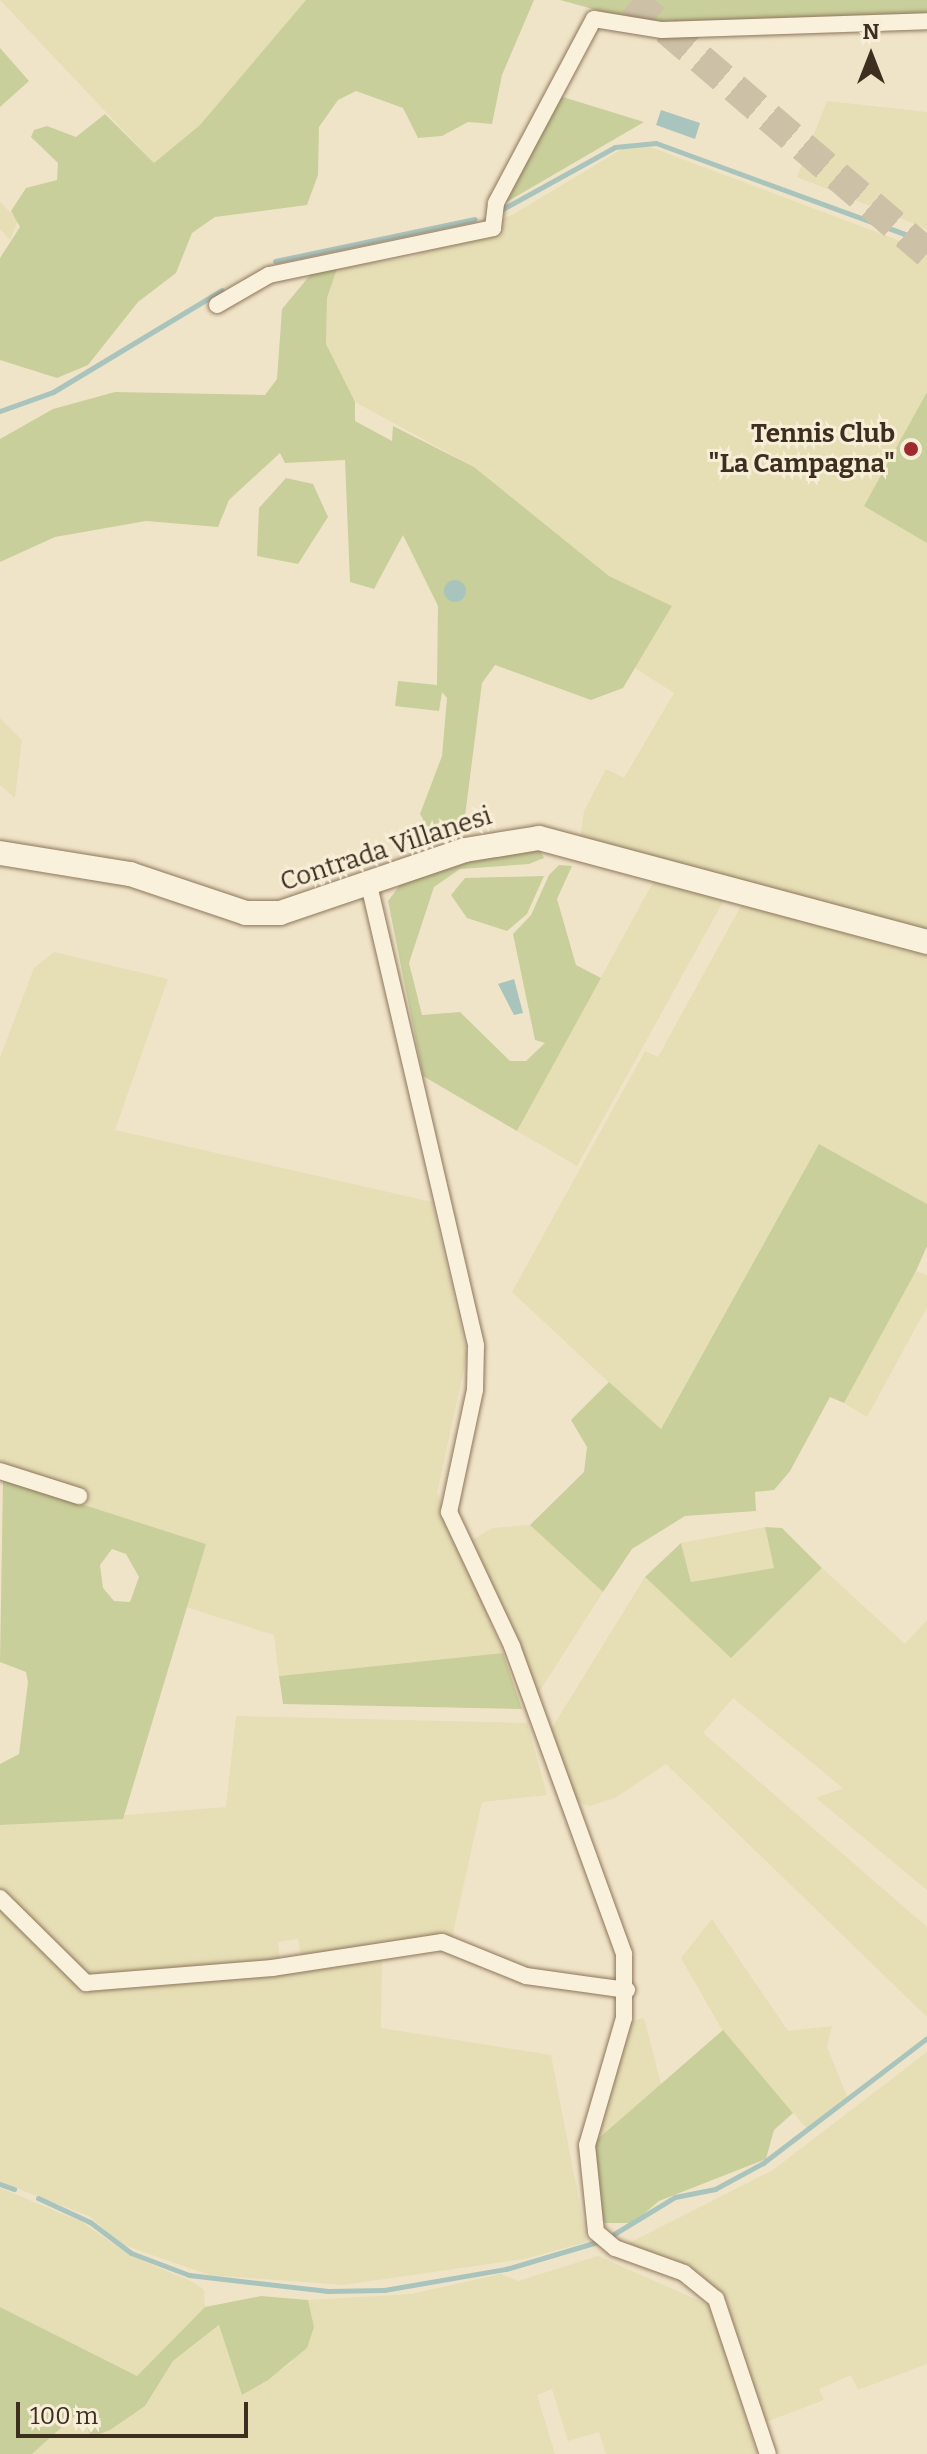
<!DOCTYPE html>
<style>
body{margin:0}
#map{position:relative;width:927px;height:2454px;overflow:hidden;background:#f0e4c8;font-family:Bitter,serif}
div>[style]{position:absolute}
.farmland>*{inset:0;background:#e6deb5}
.green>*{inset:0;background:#c9cf9b}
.water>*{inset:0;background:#a9c4bc}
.round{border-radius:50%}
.stream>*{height:5px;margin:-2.5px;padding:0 2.5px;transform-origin:2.5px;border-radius:2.5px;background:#a9c4bc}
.highway-tunnel>*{height:30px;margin-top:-15px;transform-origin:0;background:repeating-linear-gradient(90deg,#ccc0a6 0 30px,transparent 0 45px)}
.roads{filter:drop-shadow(0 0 2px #8d765c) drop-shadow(0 0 2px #8d765c)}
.street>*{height:16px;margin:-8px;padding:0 8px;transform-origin:8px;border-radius:8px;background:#faf1dc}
.secondary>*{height:24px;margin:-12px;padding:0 12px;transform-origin:12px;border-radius:12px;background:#faf1dc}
.dots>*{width:22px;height:22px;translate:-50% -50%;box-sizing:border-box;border:4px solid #f7eed8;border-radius:50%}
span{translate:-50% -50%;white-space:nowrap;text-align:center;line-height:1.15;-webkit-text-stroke:6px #f7eed8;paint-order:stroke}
.poi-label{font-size:26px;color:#3d2e20;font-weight:700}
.right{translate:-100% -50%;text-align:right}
.street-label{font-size:26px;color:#3d2e20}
.north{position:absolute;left:831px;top:16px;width:80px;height:80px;-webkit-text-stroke:6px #f7eed8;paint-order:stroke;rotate:0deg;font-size:22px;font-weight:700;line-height:32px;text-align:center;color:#3d2e20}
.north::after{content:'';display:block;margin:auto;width:28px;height:36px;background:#3d2e20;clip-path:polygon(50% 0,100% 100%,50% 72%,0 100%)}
.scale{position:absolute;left:16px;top:2402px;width:232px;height:36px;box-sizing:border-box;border:4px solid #3d2e20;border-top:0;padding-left:10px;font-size:24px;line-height:28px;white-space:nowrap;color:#3d2e20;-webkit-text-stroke:6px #f7eed8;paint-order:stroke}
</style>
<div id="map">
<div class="farmland">
<i style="clip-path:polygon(0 0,306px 0,200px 125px,154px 163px)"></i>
<i style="clip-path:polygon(827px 101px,927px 112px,927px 229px,797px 177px)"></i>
<i style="clip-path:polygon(650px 147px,927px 251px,927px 392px,865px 506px,927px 543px,927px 929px,580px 839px,584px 811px,606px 769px,624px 778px,674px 693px,635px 668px,672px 606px,609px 576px,474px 467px,355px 402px,336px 376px,326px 344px,327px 298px,338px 266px,411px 258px,512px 215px,622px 149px)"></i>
<i style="clip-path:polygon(0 202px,18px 220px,10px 240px,0 229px)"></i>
<i style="clip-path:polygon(0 718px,22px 740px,15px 798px,0 785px)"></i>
<i style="clip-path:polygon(657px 875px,724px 900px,577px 1166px,517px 1131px)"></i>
<i style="clip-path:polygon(742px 904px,927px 945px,927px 1204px,819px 1144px,660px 1430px,512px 1292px,645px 1051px,658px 1057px)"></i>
<i style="clip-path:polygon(54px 952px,168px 979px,115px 1130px,432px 1202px,467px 1355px,437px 1493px,503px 1653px,279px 1676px,274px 1635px,183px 1606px,206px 1544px,84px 1505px,88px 1491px,0 1462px,0 1058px,34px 968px)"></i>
<i style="clip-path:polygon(916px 1271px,927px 1275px,927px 1307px,867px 1417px,844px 1403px)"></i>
<i style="clip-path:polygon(530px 1525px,603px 1592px,537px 1695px,470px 1541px,493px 1528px)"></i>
<i style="clip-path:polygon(765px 1527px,774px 1568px,691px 1582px,681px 1543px)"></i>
<i style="clip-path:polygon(822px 1568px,905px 1644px,927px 1620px,927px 1890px,816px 1798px,843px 1788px,733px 1698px,703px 1733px,927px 1927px,927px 2017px,666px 1764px,615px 1798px,590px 1806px,564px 1799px,547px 1736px,645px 1577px,731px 1657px)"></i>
<i style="clip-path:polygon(236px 1716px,527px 1723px,547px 1795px,482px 1802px,452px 1938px,302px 1960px,298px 1939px,278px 1942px,280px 1962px,86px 1981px,0 1893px,0 1825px,226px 1807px)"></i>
<i style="clip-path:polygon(0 1906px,84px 1985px,382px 1955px,381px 2028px,551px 2055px,587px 2242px,524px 2259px,343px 2285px,209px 2275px,121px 2244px,89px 2216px,0 2182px)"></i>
<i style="clip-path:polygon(712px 1919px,788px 2031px,832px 2026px,827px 2047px,849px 2101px,808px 2130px,721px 2028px,681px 1958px)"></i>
<i style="clip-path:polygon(644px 2018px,661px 2084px,592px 2144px,628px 2022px)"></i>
<i style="clip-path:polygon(927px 2052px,927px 2364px,858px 2390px,851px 2375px,819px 2389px,824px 2400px,758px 2425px,727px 2302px,700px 2274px,627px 2244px,773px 2170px)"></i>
<i style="clip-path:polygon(0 2188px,82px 2222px,131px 2256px,193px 2282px,204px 2290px,205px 2307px,137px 2376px,0 2307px)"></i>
<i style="clip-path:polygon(598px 2256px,711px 2306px,757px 2454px,606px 2454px,599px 2432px,568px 2441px,552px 2389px,537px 2395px,555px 2454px,32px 2454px,79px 2412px,145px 2406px,173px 2361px,220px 2325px,243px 2395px,291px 2363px,314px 2327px,308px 2300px,411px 2294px,501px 2274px,518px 2281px)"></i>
</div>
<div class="green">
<i style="clip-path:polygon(306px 0,534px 0,502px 75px,492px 124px,468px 122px,442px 136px,418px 138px,403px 108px,356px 91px,338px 100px,319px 127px,318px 175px,307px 205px,215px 217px,192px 233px,176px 273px,138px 302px,88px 365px,57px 378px,0 360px,0 258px,20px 227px,11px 211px,26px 188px,57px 180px,58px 163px,31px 137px,34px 130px,47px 126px,76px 137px,105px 114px,154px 163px,200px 125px)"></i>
<i style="clip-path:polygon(560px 0,927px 0,927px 14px,690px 23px,633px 20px)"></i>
<i style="clip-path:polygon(0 48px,29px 81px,0 107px)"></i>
<i style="clip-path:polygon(550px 93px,644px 122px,498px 207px)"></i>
<i style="clip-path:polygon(338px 266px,327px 298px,326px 344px,355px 402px,355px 421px,392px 441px,393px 426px,474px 467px,609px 576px,672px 606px,623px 688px,591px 700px,495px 665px,482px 683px,463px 832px,433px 837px,420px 814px,442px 756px,447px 698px,442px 692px,439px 711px,395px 706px,398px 681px,437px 685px,438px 606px,403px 535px,374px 589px,350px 582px,345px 460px,285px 463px,280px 453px,229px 500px,218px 527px,146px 521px,55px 537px,0 562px,0 439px,53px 409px,115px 392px,265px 395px,277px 379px,282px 309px,311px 274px)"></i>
<i style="clip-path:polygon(927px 392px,927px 543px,864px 506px)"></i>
<i style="clip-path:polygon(286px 478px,313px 484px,328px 517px,298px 564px,257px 556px,259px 508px)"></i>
<i style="clip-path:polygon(539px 848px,544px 858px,529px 864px,460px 869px,434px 887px,409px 963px,422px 1015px,460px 1012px,510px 1061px,526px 1061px,545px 1043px,535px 1040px,513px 934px,531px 915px,549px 875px,559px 865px,572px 866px,557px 899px,576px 965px,601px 978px,517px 1131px,423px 1076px,388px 901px,406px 877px,471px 854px)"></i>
<i style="clip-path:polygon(544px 876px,527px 914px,507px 931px,467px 918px,451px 895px,465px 878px)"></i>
<i style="clip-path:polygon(819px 1144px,927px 1204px,927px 1246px,916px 1271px,844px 1403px,830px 1397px,790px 1471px,774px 1490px,755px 1492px,756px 1511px,685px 1516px,632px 1549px,603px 1592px,530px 1525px,584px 1472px,587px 1447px,571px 1420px,609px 1382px,661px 1429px)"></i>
<i style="clip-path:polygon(evenodd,3px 1479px,206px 1544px,123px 1819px,0 1825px,0 1764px,19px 1754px,28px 1682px,26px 1672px,0 1662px,3px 1479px,112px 1549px,126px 1554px,139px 1577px,130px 1602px,114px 1601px,103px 1588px,100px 1565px,112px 1549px)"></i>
<i style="clip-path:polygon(765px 1527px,782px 1528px,822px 1568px,731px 1658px,645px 1577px,681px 1543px,691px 1582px,774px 1568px)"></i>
<i style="clip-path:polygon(503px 1653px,522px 1709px,283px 1704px,279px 1676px)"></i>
<i style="clip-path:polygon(723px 2030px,793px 2113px,774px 2130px,766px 2159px,659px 2201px,633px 2223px,605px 2223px,595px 2213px,592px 2144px)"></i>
<i style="clip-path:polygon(261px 2296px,308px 2300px,314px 2327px,307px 2348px,268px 2380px,242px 2395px,219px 2325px,173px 2361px,145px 2406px,110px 2430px,92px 2437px,79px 2412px,32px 2454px,0 2454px,0 2307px,137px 2376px,205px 2307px)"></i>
</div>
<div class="water">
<i style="clip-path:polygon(661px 110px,700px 123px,695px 139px,656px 125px)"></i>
<i class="round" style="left:444px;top:580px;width:22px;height:22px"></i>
<i style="clip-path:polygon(514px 979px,523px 1013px,514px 1015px,498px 984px)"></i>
</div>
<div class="stream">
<i style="left:499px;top:211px;width:132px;rotate:-28.9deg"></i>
<i style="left:615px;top:147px;width:41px;rotate:-5.6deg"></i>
<i style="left:656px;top:143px;width:289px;rotate:20.1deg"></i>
<i style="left:275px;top:261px;width:204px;rotate:-11.9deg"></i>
<i style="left:0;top:411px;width:56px;rotate:-19.7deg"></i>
<i style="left:53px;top:392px;width:197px;rotate:-31.1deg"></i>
<i style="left:0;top:2184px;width:15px;rotate:20deg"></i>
<i style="left:38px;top:2198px;width:57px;rotate:24.8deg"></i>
<i style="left:90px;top:2222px;width:51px;rotate:37.1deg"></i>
<i style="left:131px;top:2253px;width:62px;rotate:20.8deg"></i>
<i style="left:189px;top:2275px;width:140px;rotate:6.6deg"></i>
<i style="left:328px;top:2291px;width:56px;rotate:-1deg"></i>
<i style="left:384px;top:2290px;width:124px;rotate:-9.8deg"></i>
<i style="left:506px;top:2269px;width:95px;rotate:-16.5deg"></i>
<i style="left:614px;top:2234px;width:71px;rotate:-31.2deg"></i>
<i style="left:675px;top:2197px;width:41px;rotate:-11.3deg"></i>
<i style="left:715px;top:2189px;width:55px;rotate:-28.4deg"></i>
<i style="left:763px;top:2163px;width:206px;rotate:-37.3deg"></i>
</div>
<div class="highway-tunnel">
<i style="left:632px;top:0;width:389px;rotate:40.6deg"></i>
</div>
<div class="roads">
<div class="street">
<i style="left:217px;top:305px;width:60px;rotate:-30deg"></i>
<i style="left:269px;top:275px;width:229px;rotate:-11.8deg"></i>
<i style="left:493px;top:228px;width:25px;rotate:-83deg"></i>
<i style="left:496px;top:203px;width:208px;rotate:-62deg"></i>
<i style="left:594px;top:19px;width:69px;rotate:9.2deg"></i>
<i style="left:662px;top:30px;width:265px;rotate:-1.9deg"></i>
<i style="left:369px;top:885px;width:473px;rotate:76.9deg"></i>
<i style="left:476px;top:1346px;width:44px;rotate:91.3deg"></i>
<i style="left:475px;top:1390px;width:125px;rotate:102deg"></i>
<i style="left:449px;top:1512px;width:148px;rotate:64.8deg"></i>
<i style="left:512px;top:1646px;width:328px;rotate:70deg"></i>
<i style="left:624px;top:1954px;width:64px;rotate:90deg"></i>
<i style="left:624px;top:2018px;width:132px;rotate:106.2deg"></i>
<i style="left:587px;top:2145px;width:87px;rotate:84.1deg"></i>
<i style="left:596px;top:2232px;width:25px;rotate:40deg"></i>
<i style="left:615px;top:2248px;width:73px;rotate:19.9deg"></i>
<i style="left:684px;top:2273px;width:41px;rotate:39.1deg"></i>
<i style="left:716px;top:2299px;width:163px;rotate:71.5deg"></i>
<i style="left:0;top:1471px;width:83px;rotate:17.6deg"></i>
<i style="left:0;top:1898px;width:121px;rotate:44.7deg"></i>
<i style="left:86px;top:1983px;width:187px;rotate:-4.6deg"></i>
<i style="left:272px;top:1968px;width:172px;rotate:-8.7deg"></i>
<i style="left:442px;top:1942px;width:91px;rotate:22deg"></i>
<i style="left:526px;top:1976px;width:102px;rotate:7.9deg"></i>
</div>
<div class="secondary">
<i style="left:0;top:853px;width:132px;rotate:9.2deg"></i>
<i style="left:130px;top:874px;width:122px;rotate:18.6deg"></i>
<i style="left:246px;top:913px;width:34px"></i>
<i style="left:280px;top:913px;width:195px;rotate:-18.8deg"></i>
<i style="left:465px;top:850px;width:75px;rotate:-9.2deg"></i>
<i style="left:539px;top:838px;width:402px;rotate:15deg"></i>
</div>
</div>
<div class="dots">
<i style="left:911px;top:449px;background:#9e2a2b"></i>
</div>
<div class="poi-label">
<span class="right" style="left:895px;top:449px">Tennis Club<br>"La Campagna"</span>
</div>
<div class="street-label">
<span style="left:386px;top:849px;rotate:-18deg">Contrada Villanesi</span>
</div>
<div class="north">N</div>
<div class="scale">100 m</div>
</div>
